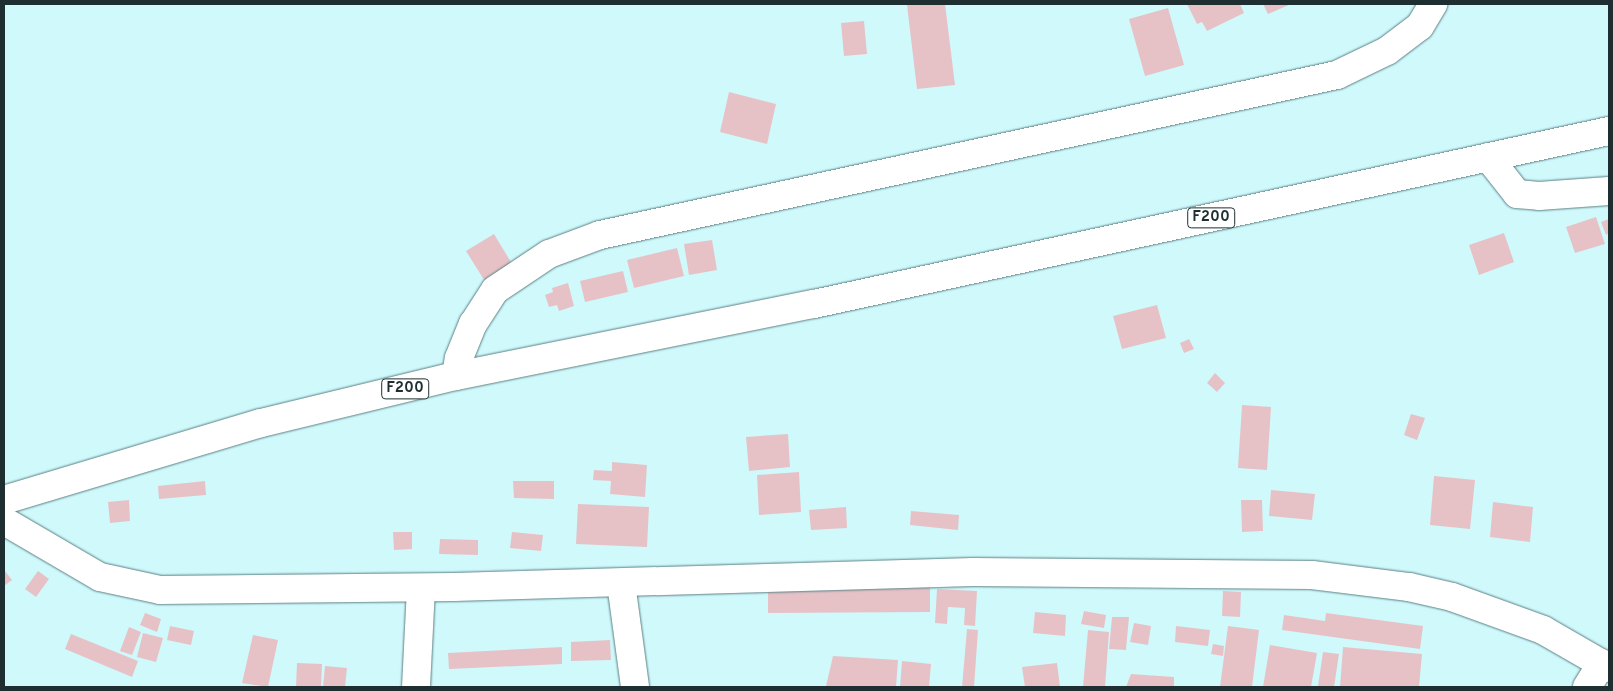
<!DOCTYPE html>
<style>
body{margin:0}
#map{position:relative;width:1613px;height:691px;overflow:hidden;background:#d0f9fc;font-family:Overpass,sans-serif}
div>[style]{position:absolute}
.building>*{inset:0;background:#e6c2c7}
.roads{filter:drop-shadow(0 0 1px #5b8083) drop-shadow(0 0 1px #5b8083)}
.minor>*{height:28px;margin:-14px;padding:0 14px;transform-origin:14px;border-radius:14px;background:#fff}
.major>*{height:28px;margin:-14px;padding:0 14px;transform-origin:14px;border-radius:14px;background:#fff}
span{translate:-50% -50%;white-space:nowrap;text-align:center;line-height:1.15;-webkit-text-stroke:4px #fff;paint-order:stroke}
.shield-label span{padding:1px 4px;background:#fff;border:1px solid;border-radius:4px;-webkit-text-stroke-width:0}
.shield-label{font-size:15px;color:#1f2f31;font-weight:700}
.frame{position:absolute;inset:0;border:5px solid #1f2f31;pointer-events:none}
</style>
<div id="map">
<div class="building">
<i style="clip-path:polygon(945px 4px,955px 85px,917px 89px,907px 5px)"></i>
<i style="clip-path:polygon(1187px 4px,1240px 4px,1244px 13px,1207px 31px,1202px 22px,1197px 24px)"></i>
<i style="clip-path:polygon(1263px 4px,1291px 4px,1268px 14px)"></i>
<i style="clip-path:polygon(1168px 8px,1184px 65px,1145px 76px,1129px 19px)"></i>
<i style="clip-path:polygon(864px 21px,867px 54px,844px 56px,841px 23px)"></i>
<i style="clip-path:polygon(729px 92px,776px 104px,767px 144px,720px 132px)"></i>
<i style="clip-path:polygon(1596px 217px,1605px 244px,1575px 253px,1566px 227px)"></i>
<i style="clip-path:polygon(1609px 219px,1609px 233px,1606px 235px,1601px 222px)"></i>
<i style="clip-path:polygon(1504px 233px,1514px 262px,1479px 275px,1469px 245px)"></i>
<i style="clip-path:polygon(494px 234px,514px 267px,486px 283px,466px 251px)"></i>
<i style="clip-path:polygon(712px 240px,717px 270px,689px 275px,684px 244px)"></i>
<i style="clip-path:polygon(677px 248px,684px 276px,634px 288px,627px 260px)"></i>
<i style="clip-path:polygon(623px 271px,628px 292px,585px 302px,580px 281px)"></i>
<i style="clip-path:polygon(568px 283px,574px 306px,559px 311px,557px 305px,549px 307px,545px 295px,553px 292px,552px 288px)"></i>
<i style="clip-path:polygon(1157px 305px,1166px 338px,1122px 349px,1113px 316px)"></i>
<i style="clip-path:polygon(1189px 339px,1194px 349px,1184px 353px,1180px 343px)"></i>
<i style="clip-path:polygon(1215px 373px,1225px 383px,1217px 392px,1207px 383px)"></i>
<i style="clip-path:polygon(1242px 405px,1271px 407px,1267px 470px,1238px 468px)"></i>
<i style="clip-path:polygon(1411px 414px,1425px 418px,1417px 440px,1404px 435px)"></i>
<i style="clip-path:polygon(788px 434px,790px 467px,749px 471px,746px 437px)"></i>
<i style="clip-path:polygon(612px 462px,647px 465px,645px 497px,610px 494px,611px 481px,593px 480px,594px 470px,612px 471px)"></i>
<i style="clip-path:polygon(799px 472px,801px 512px,759px 515px,757px 475px)"></i>
<i style="clip-path:polygon(1434px 476px,1475px 480px,1470px 529px,1430px 525px)"></i>
<i style="clip-path:polygon(205px 481px,206px 495px,159px 499px,158px 486px)"></i>
<i style="clip-path:polygon(513px 481px,554px 481px,554px 499px,514px 498px)"></i>
<i style="clip-path:polygon(1271px 490px,1315px 494px,1312px 520px,1269px 516px)"></i>
<i style="clip-path:polygon(129px 500px,130px 521px,110px 523px,108px 502px)"></i>
<i style="clip-path:polygon(1241px 500px,1262px 500px,1263px 531px,1242px 532px)"></i>
<i style="clip-path:polygon(1493px 502px,1533px 507px,1530px 542px,1490px 537px)"></i>
<i style="clip-path:polygon(578px 504px,649px 507px,647px 547px,576px 544px)"></i>
<i style="clip-path:polygon(846px 507px,847px 528px,811px 530px,809px 510px)"></i>
<i style="clip-path:polygon(911px 511px,959px 515px,958px 530px,910px 525px)"></i>
<i style="clip-path:polygon(393px 532px,412px 532px,412px 549px,394px 550px)"></i>
<i style="clip-path:polygon(512px 532px,543px 535px,541px 551px,510px 548px)"></i>
<i style="clip-path:polygon(440px 539px,478px 540px,478px 555px,439px 554px)"></i>
<i style="clip-path:polygon(5px 571px,12px 580px,4px 586px,4px 572px)"></i>
<i style="clip-path:polygon(38px 571px,49px 579px,36px 597px,25px 589px)"></i>
<i style="clip-path:polygon(930px 583px,930px 612px,768px 613px,768px 584px)"></i>
<i style="clip-path:polygon(937px 589px,977px 591px,975px 626px,964px 625px,965px 608px,948px 607px,947px 624px,935px 623px)"></i>
<i style="clip-path:polygon(1223px 591px,1241px 592px,1240px 617px,1222px 616px)"></i>
<i style="clip-path:polygon(1084px 611px,1106px 615px,1104px 628px,1081px 624px)"></i>
<i style="clip-path:polygon(1035px 612px,1066px 615px,1065px 636px,1033px 633px)"></i>
<i style="clip-path:polygon(145px 613px,161px 619px,157px 632px,140px 625px)"></i>
<i style="clip-path:polygon(1326px 613px,1423px 626px,1420px 649px,1282px 630px,1284px 615px,1325px 621px)"></i>
<i style="clip-path:polygon(1112px 617px,1129px 617px,1126px 650px,1109px 649px)"></i>
<i style="clip-path:polygon(1134px 623px,1151px 626px,1148px 645px,1130px 642px)"></i>
<i style="clip-path:polygon(170px 626px,194px 631px,191px 645px,167px 640px)"></i>
<i style="clip-path:polygon(1176px 626px,1210px 630px,1208px 646px,1175px 642px)"></i>
<i style="clip-path:polygon(1228px 626px,1259px 630px,1252px 687px,1220px 687px)"></i>
<i style="clip-path:polygon(129px 627px,141px 632px,132px 655px,120px 651px)"></i>
<i style="clip-path:polygon(967px 629px,978px 630px,974px 687px,962px 687px)"></i>
<i style="clip-path:polygon(1088px 630px,1109px 632px,1105px 687px,1083px 687px)"></i>
<i style="clip-path:polygon(143px 633px,163px 638px,156px 662px,137px 657px)"></i>
<i style="clip-path:polygon(71px 634px,138px 661px,132px 677px,65px 649px)"></i>
<i style="clip-path:polygon(253px 635px,278px 640px,268px 687px,242px 683px)"></i>
<i style="clip-path:polygon(610px 640px,611px 660px,571px 661px,571px 642px)"></i>
<i style="clip-path:polygon(1213px 644px,1224px 646px,1223px 656px,1211px 654px)"></i>
<i style="clip-path:polygon(1270px 645px,1317px 653px,1311px 687px,1263px 687px)"></i>
<i style="clip-path:polygon(562px 647px,562px 664px,449px 669px,448px 653px)"></i>
<i style="clip-path:polygon(1343px 647px,1422px 654px,1419px 687px,1340px 687px)"></i>
<i style="clip-path:polygon(1323px 652px,1339px 654px,1334px 687px,1318px 686px)"></i>
<i style="clip-path:polygon(833px 656px,898px 660px,896px 687px,826px 686px)"></i>
<i style="clip-path:polygon(902px 661px,931px 664px,929px 687px,900px 687px)"></i>
<i style="clip-path:polygon(297px 663px,322px 664px,321px 687px,296px 687px)"></i>
<i style="clip-path:polygon(1057px 663px,1060px 687px,1025px 687px,1022px 667px)"></i>
<i style="clip-path:polygon(325px 666px,347px 668px,345px 687px,323px 687px)"></i>
<i style="clip-path:polygon(1131px 674px,1174px 677px,1174px 687px,1126px 687px)"></i>
</div>
<div class="roads">
<div class="minor">
<i style="left:1488px;top:157px;width:47px;rotate:51.9deg"></i>
<i style="left:1517px;top:194px;width:22px;rotate:5deg"></i>
<i style="left:1539px;top:196px;width:70px;rotate:-4.1deg"></i>
<i style="left:456px;top:376px;width:18px;rotate:-81deg"></i>
<i style="left:459px;top:358px;width:37px;rotate:-68deg"></i>
<i style="left:473px;top:324px;width:40px;rotate:-57.1deg"></i>
<i style="left:495px;top:290px;width:65px;rotate:-33.7deg"></i>
<i style="left:549px;top:254px;width:54px;rotate:-20.4deg"></i>
<i style="left:600px;top:235px;width:754px;rotate:-12.25deg"></i>
<i style="left:1337px;top:75px;width:55px;rotate:-25.6deg"></i>
<i style="left:1387px;top:51px;width:41px;rotate:-37.1deg"></i>
<i style="left:1420px;top:26px;width:26px;rotate:-59deg"></i>
<i style="left:4px;top:521px;width:111px;rotate:30.3deg"></i>
<i style="left:100px;top:577px;width:61px;rotate:12.2deg"></i>
<i style="left:160px;top:590px;width:294px;rotate:-0.6deg"></i>
<i style="left:454px;top:587px;width:519px;rotate:-1.66deg"></i>
<i style="left:973px;top:572px;width:339px;rotate:0.5deg"></i>
<i style="left:1312px;top:575px;width:98px;rotate:7.1deg"></i>
<i style="left:1409px;top:587px;width:44px;rotate:13.1deg"></i>
<i style="left:1452px;top:597px;width:97px;rotate:19.9deg"></i>
<i style="left:1543px;top:630px;width:76px;rotate:29.9deg"></i>
<i style="left:621px;top:583px;width:105px;rotate:82.3deg"></i>
<i style="left:416px;top:687px;width:99px;rotate:-87.1deg"></i>
<i style="left:1587px;top:687px;width:28px;rotate:-58deg"></i>
</div>
<div class="major">
<i style="left:4px;top:500px;width:268px;rotate:-16.7deg"></i>
<i style="left:261px;top:423px;width:201px;rotate:-13.6deg"></i>
<i style="left:456px;top:376px;width:365px;rotate:-11.4deg"></i>
<i style="left:814px;top:304px;width:814px;rotate:-12.28deg"></i>
</div>
</div>
<div class="shield-label">
<span style="left:1211px;top:218px">F200</span>
<span style="left:405px;top:389px">F200</span>
</div>
<div class="frame"></div>
</div>
